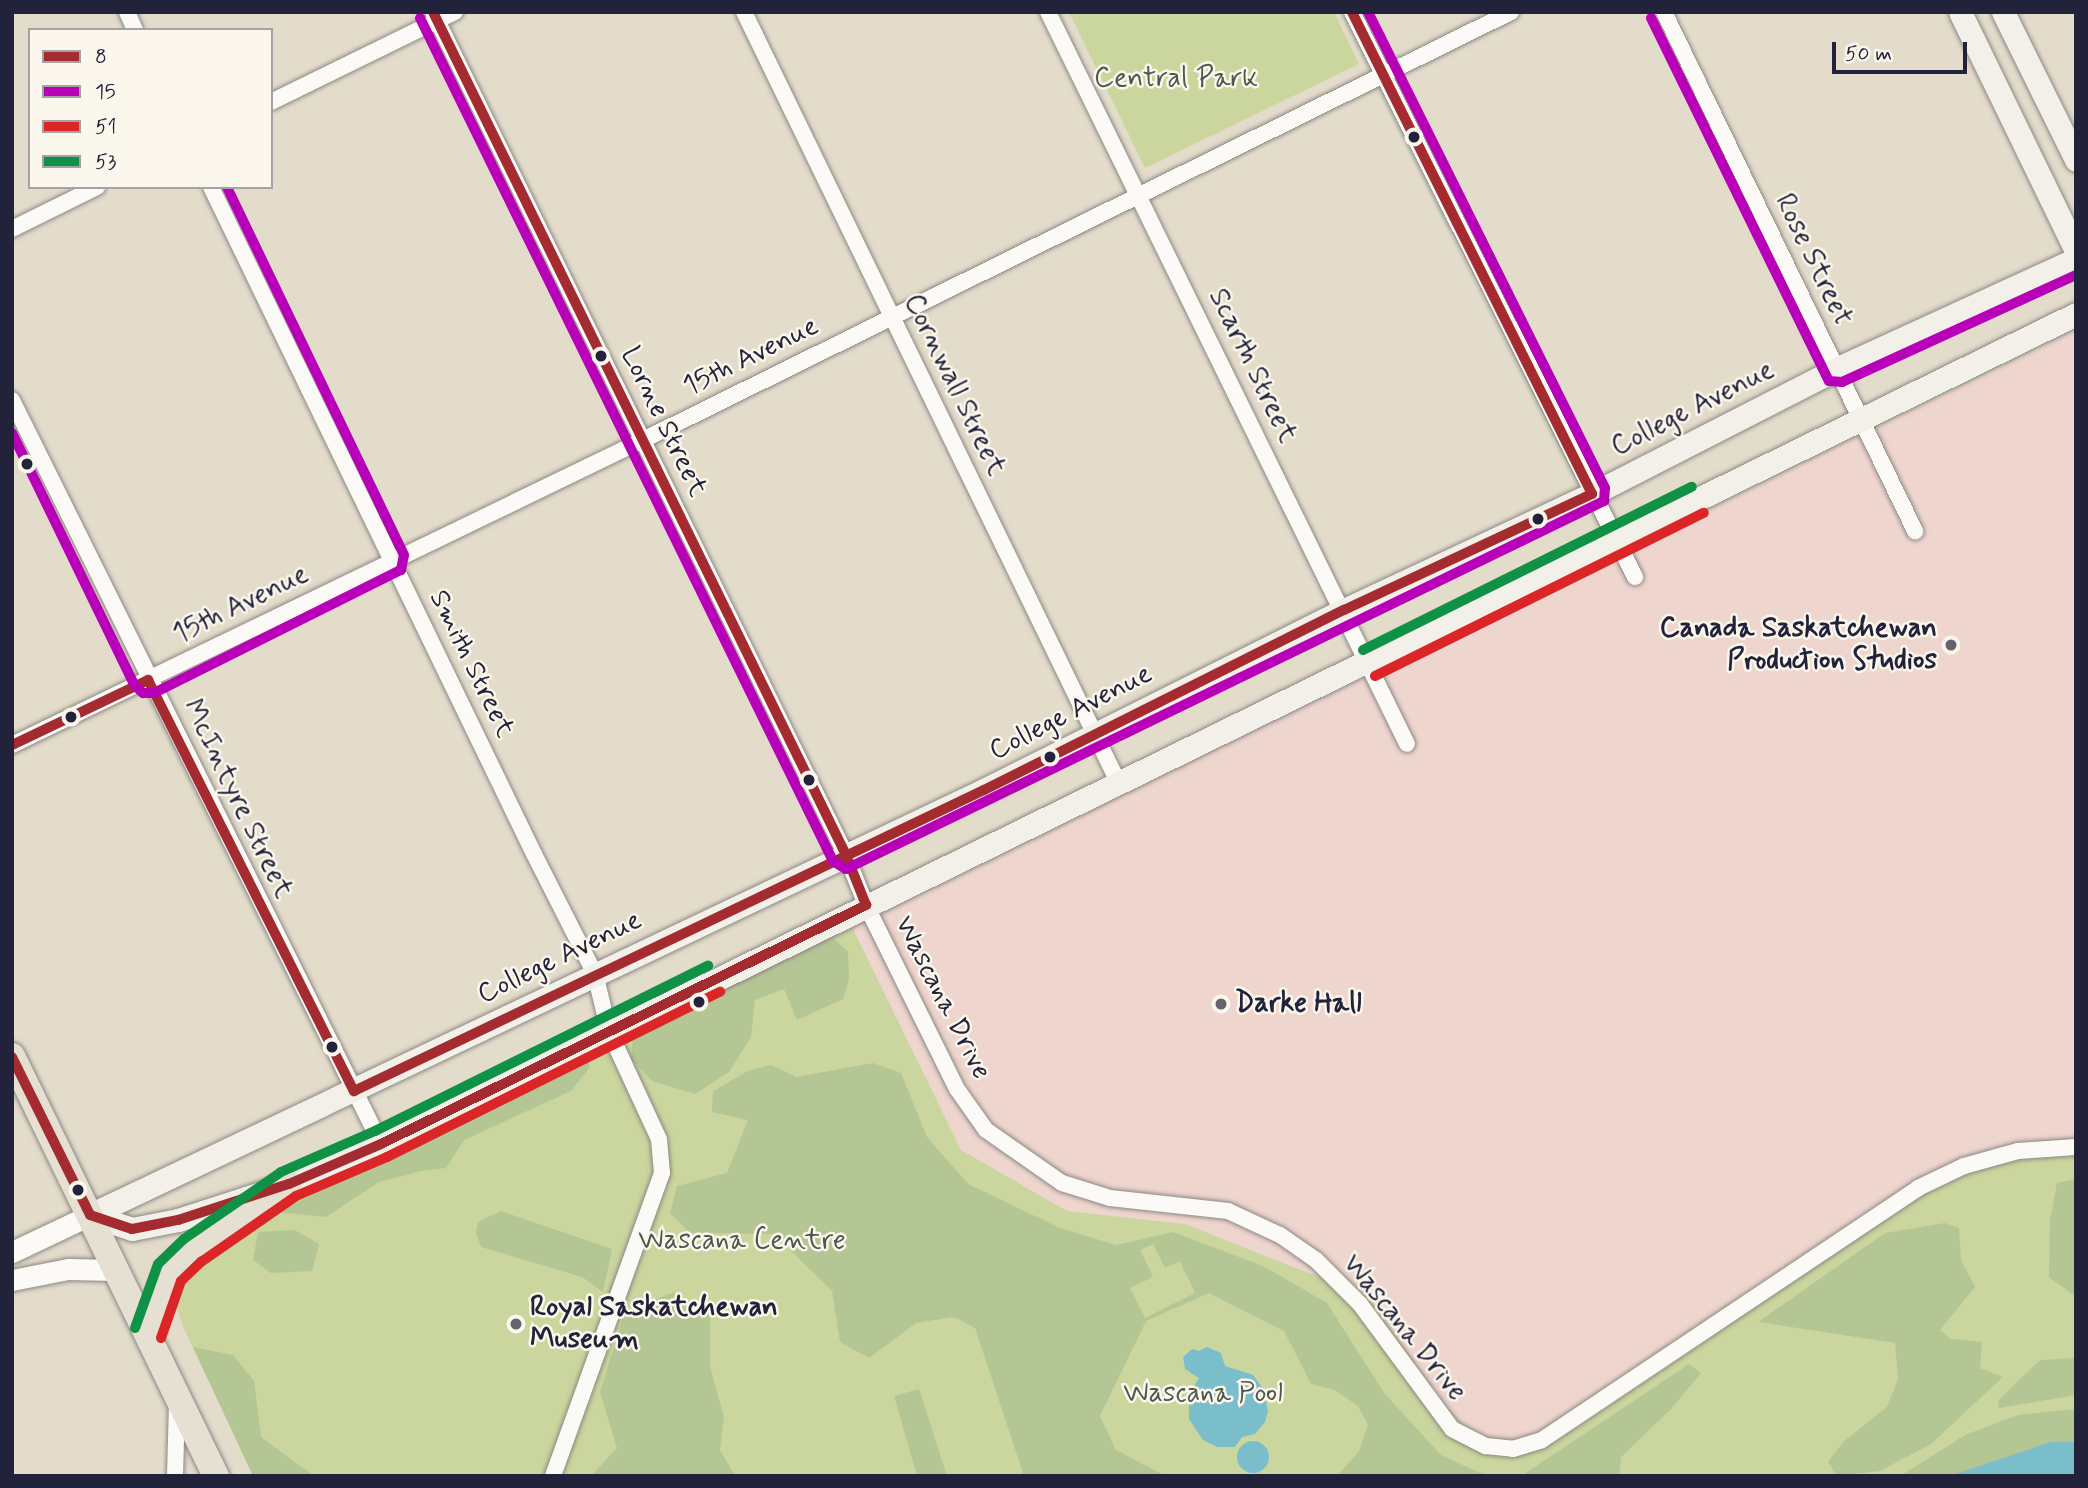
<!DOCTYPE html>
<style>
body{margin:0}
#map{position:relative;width:2088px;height:1488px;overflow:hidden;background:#e3dccb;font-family:Mynerve,sans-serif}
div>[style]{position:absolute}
.built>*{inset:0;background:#eed5cd}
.green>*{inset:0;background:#cad69d}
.forest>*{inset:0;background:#b5c695}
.water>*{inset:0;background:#7abecc}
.round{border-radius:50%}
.roads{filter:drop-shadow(0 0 2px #8c8884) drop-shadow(0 0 2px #8c8884)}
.minor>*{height:16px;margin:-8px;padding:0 8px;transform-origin:8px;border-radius:8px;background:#fbfaf7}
.tertiary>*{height:21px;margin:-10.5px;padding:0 10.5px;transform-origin:10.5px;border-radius:10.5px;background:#fbfaf7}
.secondary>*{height:23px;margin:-11.5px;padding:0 11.5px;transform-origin:11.5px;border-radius:11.5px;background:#f2f0e9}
.primary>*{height:26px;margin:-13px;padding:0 13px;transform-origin:13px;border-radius:13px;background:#e6e0d3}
.bus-1>*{height:10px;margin:-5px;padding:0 5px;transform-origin:5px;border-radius:5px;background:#a42c31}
.bus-2>*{height:10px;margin:-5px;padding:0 5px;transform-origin:5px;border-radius:5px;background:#b700b7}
.bus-3>*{height:10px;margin:-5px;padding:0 5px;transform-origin:5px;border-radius:5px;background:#db2526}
.bus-4>*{height:10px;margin:-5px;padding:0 5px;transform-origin:5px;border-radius:5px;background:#109246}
.dots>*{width:19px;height:19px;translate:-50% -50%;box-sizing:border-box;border:4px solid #fbf7ec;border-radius:50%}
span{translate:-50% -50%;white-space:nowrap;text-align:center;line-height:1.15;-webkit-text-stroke:5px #fbf7ec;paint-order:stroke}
.park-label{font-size:28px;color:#4e574d}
.street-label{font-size:28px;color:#22223b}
.poi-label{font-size:28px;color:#22223b;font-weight:700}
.right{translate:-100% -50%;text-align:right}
.left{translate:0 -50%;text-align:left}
.frame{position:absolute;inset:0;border:14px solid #22223b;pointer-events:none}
.legend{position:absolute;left:28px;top:28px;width:245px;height:161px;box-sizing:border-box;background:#fbf7ec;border:2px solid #a4a2a5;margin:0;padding:9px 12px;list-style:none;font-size:21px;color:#22223b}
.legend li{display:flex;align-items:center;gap:14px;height:35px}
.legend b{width:35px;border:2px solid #a4a2a5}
.scale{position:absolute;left:1832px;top:42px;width:135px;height:32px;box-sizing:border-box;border:4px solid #22223b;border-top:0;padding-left:9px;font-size:21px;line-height:24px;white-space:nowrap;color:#22223b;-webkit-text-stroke:5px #fbf7ec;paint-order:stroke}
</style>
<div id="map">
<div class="built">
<i style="clip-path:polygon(2076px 331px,2076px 1141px,1871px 1209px,1542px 1434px,1511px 1440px,1485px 1437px,1464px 1424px,1442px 1402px,1185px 1224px,1067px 1211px,961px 1150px,851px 925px)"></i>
</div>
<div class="green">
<i style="clip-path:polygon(1069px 12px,1334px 12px,1359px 64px,1145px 168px)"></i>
<i style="clip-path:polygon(851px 925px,961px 1150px,1067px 1211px,1185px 1224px,1369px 1297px,1442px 1402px,1464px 1424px,1485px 1437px,1511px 1440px,1542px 1434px,1915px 1182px,2076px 1141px,2076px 1476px,253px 1476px,184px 1329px,174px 1299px,183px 1274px,291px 1203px)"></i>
</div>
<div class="forest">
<i style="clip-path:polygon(830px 935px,848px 952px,849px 980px,843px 999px,797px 1020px,784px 989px,755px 1000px,751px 1037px,729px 1072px,695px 1094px,652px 1081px,631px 1059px,633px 1033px)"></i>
<i style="clip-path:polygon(587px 1056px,590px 1067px,571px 1091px,464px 1140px,446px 1168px,421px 1171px,379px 1182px,326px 1217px,278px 1212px)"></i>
<i style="clip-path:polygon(evenodd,873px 1063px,901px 1073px,927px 1137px,968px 1184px,1060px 1228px,1116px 1245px,1173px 1232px,1263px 1266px,1327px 1303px,1384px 1393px,1441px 1455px,1480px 1473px,1497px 1476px,1337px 1476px,1359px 1451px,1368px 1425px,1358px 1406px,1335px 1390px,1311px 1384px,1284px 1331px,1209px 1293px,1146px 1321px,1100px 1416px,1116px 1450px,1166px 1476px,1024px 1476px,975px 1328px,954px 1317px,916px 1323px,869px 1358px,840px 1342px,832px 1291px,774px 1234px,690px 1233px,670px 1213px,677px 1186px,727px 1173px,748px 1120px,712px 1112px,713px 1091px,748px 1071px,771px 1065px,796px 1077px,873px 1063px,1153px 1244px,1165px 1268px,1180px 1261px,1195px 1293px,1145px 1318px,1130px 1288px,1153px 1277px,1140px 1250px,1153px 1244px)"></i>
<i style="clip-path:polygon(2076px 1179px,2076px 1297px,2049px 1277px,2050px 1221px,2057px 1183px)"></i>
<i style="clip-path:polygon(501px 1211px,612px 1249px,603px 1292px,582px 1277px,481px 1247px,476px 1232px,478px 1222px)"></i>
<i style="clip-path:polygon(1945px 1223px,1959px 1228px,1961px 1260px,1975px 1287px,1940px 1330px,1951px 1339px,1982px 1342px,1980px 1368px,2003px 1377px,1931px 1444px,1880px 1471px,1837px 1476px,1828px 1462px,1843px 1442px,1887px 1407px,1898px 1379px,1895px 1343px,1758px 1322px,1885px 1233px)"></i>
<i style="clip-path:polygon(295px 1230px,319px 1244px,312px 1271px,271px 1273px,253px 1260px,258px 1232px)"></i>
<i style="clip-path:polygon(674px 1292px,710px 1313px,710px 1367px,724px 1417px,720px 1450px,735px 1476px,591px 1476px,617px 1448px,600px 1392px,625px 1312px)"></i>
<i style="clip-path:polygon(193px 1347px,233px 1355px,254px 1381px,261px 1437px,314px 1476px,253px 1476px)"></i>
<i style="clip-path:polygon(2076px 1358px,2076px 1395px,1999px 1408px,1998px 1401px,2040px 1360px)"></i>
<i style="clip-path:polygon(1689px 1364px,1701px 1373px,1671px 1409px,1621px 1457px,1619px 1476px,1521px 1476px)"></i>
<i style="clip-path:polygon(919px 1389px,947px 1476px,917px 1476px,894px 1396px)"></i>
<i style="clip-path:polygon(2076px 1409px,2076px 1442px,2051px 1443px,1949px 1476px,1900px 1476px,1965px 1435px,2018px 1415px)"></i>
</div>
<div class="water">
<i style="clip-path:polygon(1207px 1347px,1221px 1353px,1225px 1366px,1253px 1375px,1264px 1390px,1268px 1411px,1265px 1422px,1255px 1434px,1242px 1437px,1235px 1447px,1217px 1447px,1203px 1440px,1189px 1419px,1189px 1394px,1199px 1378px,1185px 1369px,1183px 1357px,1192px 1349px,1199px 1351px)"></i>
<i class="round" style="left:1237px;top:1441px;width:32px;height:32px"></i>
<i style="clip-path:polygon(2051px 1442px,2076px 1442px,2076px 1476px,1949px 1476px)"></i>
</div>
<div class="roads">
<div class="minor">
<i style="left:127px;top:12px;width:20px;rotate:66deg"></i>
<i style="left:433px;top:12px;width:939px;rotate:63.9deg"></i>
<i style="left:846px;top:855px;width:54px;rotate:68.2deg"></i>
<i style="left:866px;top:905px;width:205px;rotate:63.7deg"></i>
<i style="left:957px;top:1089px;width:50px;rotate:54.7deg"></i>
<i style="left:986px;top:1130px;width:93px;rotate:34.9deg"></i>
<i style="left:1062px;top:1183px;width:50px;rotate:17.4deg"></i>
<i style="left:1110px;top:1198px;width:119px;rotate:6.3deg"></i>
<i style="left:1228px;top:1211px;width:57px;rotate:24.8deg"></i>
<i style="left:1280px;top:1235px;width:44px;rotate:34.8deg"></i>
<i style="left:1316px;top:1260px;width:62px;rotate:45deg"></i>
<i style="left:1360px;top:1304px;width:155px;rotate:53.6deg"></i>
<i style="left:1452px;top:1429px;width:38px;rotate:27deg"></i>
<i style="left:1486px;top:1446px;width:27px;rotate:6deg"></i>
<i style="left:1513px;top:1449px;width:30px;rotate:-17deg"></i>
<i style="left:1542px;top:1440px;width:453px;rotate:-33.8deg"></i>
<i style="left:1918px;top:1188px;width:51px;rotate:-25.6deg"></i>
<i style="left:1964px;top:1166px;width:56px;rotate:-15.5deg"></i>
<i style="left:2018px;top:1151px;width:58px;rotate:-3.9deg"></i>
<i style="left:744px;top:12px;width:856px;rotate:64.09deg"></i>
<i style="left:1048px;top:12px;width:815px;rotate:63.87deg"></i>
<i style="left:1352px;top:12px;width:632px;rotate:63.39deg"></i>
<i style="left:1664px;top:12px;width:577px;rotate:64.19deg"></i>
<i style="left:271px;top:102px;width:205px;rotate:-26.1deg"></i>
<i style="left:211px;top:187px;width:741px;rotate:64.16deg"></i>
<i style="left:534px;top:854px;width:135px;rotate:63.1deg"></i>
<i style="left:595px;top:974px;width:59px;rotate:76.2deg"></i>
<i style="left:609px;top:1031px;width:119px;rotate:65.2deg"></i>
<i style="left:659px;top:1139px;width:34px;rotate:85deg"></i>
<i style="left:662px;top:1173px;width:322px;rotate:109.8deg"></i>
<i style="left:12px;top:229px;width:95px;rotate:-26.3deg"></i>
<i style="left:12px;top:400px;width:830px;rotate:63.62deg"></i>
<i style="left:12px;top:745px;width:701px;rotate:-25.8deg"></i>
<i style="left:643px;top:440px;width:968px;rotate:-26.25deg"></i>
<i style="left:175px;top:1476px;width:70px;rotate:-88.4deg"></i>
</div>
<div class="tertiary">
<i style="left:12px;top:1252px;width:86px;rotate:-25.4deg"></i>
<i style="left:12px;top:1280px;width:57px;rotate:-11.1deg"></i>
<i style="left:68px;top:1269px;width:49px;rotate:1.2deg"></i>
</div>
<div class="secondary">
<i style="left:1960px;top:12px;width:266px;rotate:64.1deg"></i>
<i style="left:2003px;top:12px;width:165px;rotate:63.7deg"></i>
<i style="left:90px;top:1215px;width:990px;rotate:-25.43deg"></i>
<i style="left:984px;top:790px;width:402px;rotate:-26.6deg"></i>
<i style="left:1344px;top:610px;width:274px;rotate:-25.1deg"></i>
<i style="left:1592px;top:494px;width:274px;rotate:-27.1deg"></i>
<i style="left:1836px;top:369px;width:264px;rotate:-24.6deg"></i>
<i style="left:90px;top:1215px;width:44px;rotate:18.4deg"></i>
<i style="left:132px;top:1229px;width:47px;rotate:-11.1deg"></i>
<i style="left:178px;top:1220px;width:117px;rotate:-18deg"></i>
<i style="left:289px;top:1184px;width:100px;rotate:-23.5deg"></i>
<i style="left:381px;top:1144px;width:1887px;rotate:-26.09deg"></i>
</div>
<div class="primary">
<i style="left:12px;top:1056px;width:467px;rotate:64.1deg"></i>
<i style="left:148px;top:1333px;width:64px;rotate:-70.7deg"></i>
<i style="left:169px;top:1273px;width:32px;rotate:-44deg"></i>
<i style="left:192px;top:1251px;width:118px;rotate:-34.6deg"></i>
</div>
</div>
<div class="bus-1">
<i style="left:12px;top:745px;width:151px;rotate:-25.5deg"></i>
<i style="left:148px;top:680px;width:460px;rotate:63.4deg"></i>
<i style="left:354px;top:1091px;width:698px;rotate:-25.54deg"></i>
<i style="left:984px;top:790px;width:402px;rotate:-26.6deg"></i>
<i style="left:1344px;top:610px;width:274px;rotate:-25.1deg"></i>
<i style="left:1592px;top:494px;width:538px;rotate:-116.47deg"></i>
<i style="left:12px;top:1057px;width:176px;rotate:63.7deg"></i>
<i style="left:90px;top:1215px;width:44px;rotate:18.4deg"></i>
<i style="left:132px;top:1229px;width:47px;rotate:-11.1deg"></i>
<i style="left:178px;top:1220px;width:117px;rotate:-18deg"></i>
<i style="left:289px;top:1184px;width:100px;rotate:-23.5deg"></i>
<i style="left:381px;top:1144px;width:541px;rotate:-26.23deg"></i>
<i style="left:866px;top:905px;width:54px;rotate:-111.8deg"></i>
<i style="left:846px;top:855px;width:939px;rotate:-116.1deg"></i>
</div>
<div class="bus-2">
<i style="left:420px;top:18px;width:939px;rotate:63.9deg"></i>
<i style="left:833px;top:861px;width:15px;rotate:32deg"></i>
<i style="left:846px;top:869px;width:843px;rotate:-25.9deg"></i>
<i style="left:1604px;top:501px;width:13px;rotate:-86deg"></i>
<i style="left:1605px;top:488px;width:532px;rotate:-116.47deg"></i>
<i style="left:1651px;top:18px;width:404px;rotate:63.9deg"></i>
<i style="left:1829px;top:381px;width:13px;rotate:4deg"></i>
<i style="left:1842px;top:382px;width:257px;rotate:-24.6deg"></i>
<i style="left:12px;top:433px;width:281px;rotate:64.1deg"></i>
<i style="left:135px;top:686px;width:11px;rotate:41deg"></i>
<i style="left:143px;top:693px;width:11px"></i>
<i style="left:154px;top:693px;width:276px;rotate:-26.5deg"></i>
<i style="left:401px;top:570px;width:15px;rotate:-79deg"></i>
<i style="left:404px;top:555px;width:408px;rotate:-115.7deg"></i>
</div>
<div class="bus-3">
<i style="left:1375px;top:676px;width:367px;rotate:-26.4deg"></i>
<i style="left:161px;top:1338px;width:60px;rotate:-70.7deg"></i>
<i style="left:181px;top:1281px;width:28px;rotate:-44deg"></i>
<i style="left:201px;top:1262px;width:116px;rotate:-34.8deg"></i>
<i style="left:296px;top:1196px;width:99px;rotate:-23.2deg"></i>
<i style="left:387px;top:1157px;width:372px;rotate:-26.4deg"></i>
</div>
<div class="bus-4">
<i style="left:1363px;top:650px;width:367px;rotate:-26.4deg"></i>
<i style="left:135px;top:1328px;width:68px;rotate:-70.2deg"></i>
<i style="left:158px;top:1264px;width:36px;rotate:-44deg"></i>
<i style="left:184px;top:1239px;width:118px;rotate:-34.6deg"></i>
<i style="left:281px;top:1172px;width:103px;rotate:-23.6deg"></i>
<i style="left:375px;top:1131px;width:372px;rotate:-26.4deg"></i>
</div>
<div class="dots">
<i style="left:1414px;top:137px;background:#22223b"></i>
<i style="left:601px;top:356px;background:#22223b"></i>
<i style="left:27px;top:464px;background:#22223b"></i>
<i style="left:1538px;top:519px;background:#22223b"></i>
<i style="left:1951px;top:645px;background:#66636d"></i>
<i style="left:71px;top:717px;background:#22223b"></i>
<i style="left:1050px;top:757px;background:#22223b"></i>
<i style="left:809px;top:780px;background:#22223b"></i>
<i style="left:699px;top:1002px;background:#22223b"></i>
<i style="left:1221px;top:1004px;background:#66636d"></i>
<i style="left:332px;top:1047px;background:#22223b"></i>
<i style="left:78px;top:1190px;background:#22223b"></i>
<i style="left:516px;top:1324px;background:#66636d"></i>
</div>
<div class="park-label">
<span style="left:1176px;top:79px">Central Park</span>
<span style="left:742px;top:1241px">Wascana Centre</span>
<span style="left:1203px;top:1394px">Wascana Pool</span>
</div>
<div class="street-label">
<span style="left:1813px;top:260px;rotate:64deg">Rose Street</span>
<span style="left:751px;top:357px;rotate:-26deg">15th Avenue</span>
<span style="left:1252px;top:366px;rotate:64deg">Scarth Street</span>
<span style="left:954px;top:385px;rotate:64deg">Cornwall Street</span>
<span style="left:1693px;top:409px;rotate:-27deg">College Avenue</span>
<span style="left:663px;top:422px;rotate:64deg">Lorne Street</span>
<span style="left:241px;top:605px;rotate:-26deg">15th Avenue</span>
<span style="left:471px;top:664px;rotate:64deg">Smith Street</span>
<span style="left:1071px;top:713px;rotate:-27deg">College Avenue</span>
<span style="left:237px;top:799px;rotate:64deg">McIntyre Street</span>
<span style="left:560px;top:958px;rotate:-26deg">College Avenue</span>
<span style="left:942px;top:998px;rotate:63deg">Wascana Drive</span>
<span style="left:1404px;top:1328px;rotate:51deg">Wascana Drive</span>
</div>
<div class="poi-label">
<span class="right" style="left:1937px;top:645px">Canada Saskatchewan<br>Production Studios</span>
<span class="left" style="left:1235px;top:1004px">Darke Hall</span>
<span class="left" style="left:530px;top:1324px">Royal Saskatchewan<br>Museum</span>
</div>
<div class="frame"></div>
<ul class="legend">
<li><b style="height:9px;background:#a42c31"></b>8</li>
<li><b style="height:9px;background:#b700b7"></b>15</li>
<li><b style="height:9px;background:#db2526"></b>51</li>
<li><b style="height:9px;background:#109246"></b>53</li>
</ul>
<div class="scale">50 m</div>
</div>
